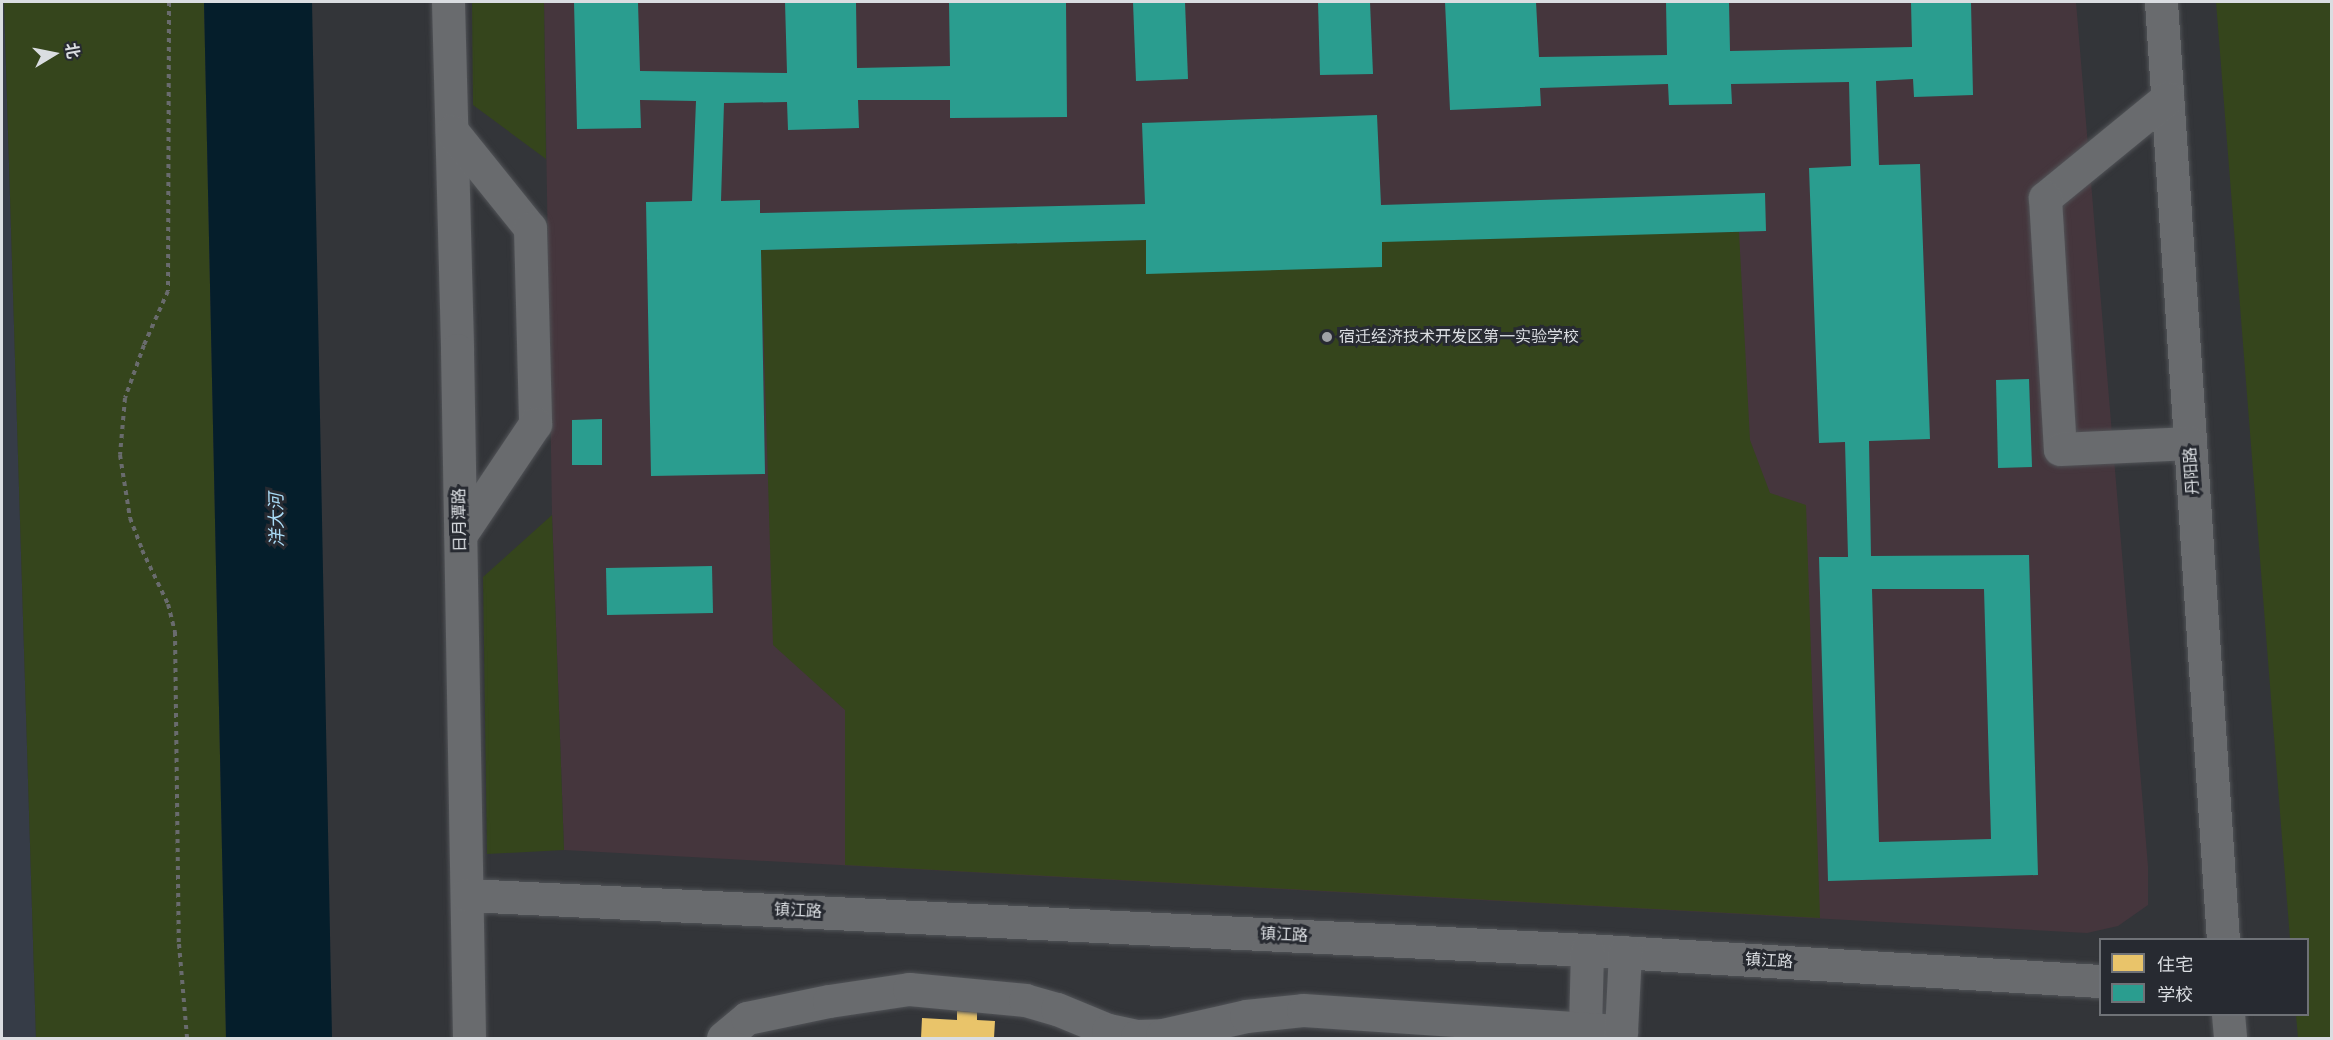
<!DOCTYPE html>
<meta charset="utf-8">
<style>
body{margin:0}
#map{position:relative;width:2333px;height:1040px;overflow:hidden;background:#333539;font-family:Rubik,"Noto Sans SC",sans-serif}
div>[style]{position:absolute}
.built>*{inset:0;background:#363c47}
.education>*{inset:0;background:#45363d}
.green>*{inset:0;background:#35451c}
.water>*{inset:0;background:#051e2b}
.homes>*{inset:0;background:#e9c46a}
.schools>*{inset:0;background:#2a9d8f}
.path>*{height:4px;margin-top:-2px;transform-origin:0;background:repeating-linear-gradient(90deg,#696b6d 0 4.5px,transparent 0 9px)}
.roads{filter:drop-shadow(0 0 2px #515357) drop-shadow(0 0 2px #515357)}
.minor>*{height:33px;margin:-16.5px;padding:0 16.5px;transform-origin:16.5px;border-radius:16.5px;background:#696b6e}
.dots>*{width:16px;height:16px;translate:-50% -50%;box-sizing:border-box;border:3px solid #272a31;border-radius:50%}
span{translate:-50% -50%;white-space:nowrap;text-align:center;line-height:1.15;-webkit-text-stroke:6px #272a31;paint-order:stroke}
.poi-label{font-size:16px;color:#dadde1}
.left{translate:0 -50%;text-align:left}
.street-label{font-size:16px;color:#dadde1}
.water-label{font-size:18px;color:#aadcf7;font-style:italic}
.frame{position:absolute;inset:0;border:3px solid #dadde1;pointer-events:none}
.legend{position:absolute;left:2099px;top:938px;width:210px;height:78px;box-sizing:border-box;background:#272a31;border:2px solid #6f7277;margin:0;padding:8px 10px;list-style:none;font-size:18px;color:#dadde1}
.legend li{display:flex;align-items:center;gap:12px;height:30px}
.legend b{width:30px;border:2px solid #6f7277}
.north{position:absolute;left:24px;top:24px;width:60px;height:60px;-webkit-text-stroke:4px #272a31;paint-order:stroke;rotate:80deg;font-size:16px;font-weight:700;line-height:24px;text-align:center;color:#dadde1}
.north::after{content:'';display:block;margin:auto;width:21px;height:27px;background:#dadde1;clip-path:polygon(50% 0,100% 100%,50% 72%,0 100%)}
</style>
<div id="map">
<div class="built">
<i style="clip-path:polygon(2px 2px,4px 2px,36px 1038px,2px 1038px)"></i>
</div>
<div class="education">
<i style="clip-path:polygon(544px 2px,2076px 2px,2148px 866px,2148px 905px,2118px 926px,2087px 933px,564px 850px,552px 515px)"></i>
</div>
<div class="green">
<i style="clip-path:polygon(4px 2px,204px 2px,226px 1038px,36px 1038px)"></i>
<i style="clip-path:polygon(472px 2px,544px 2px,546px 159px,473px 105px)"></i>
<i style="clip-path:polygon(2216px 2px,2331px 2px,2331px 1038px,2298px 1038px,2296px 1015px,2308px 1014px,2308px 940px,2290px 939px)"></i>
<i style="clip-path:polygon(1739px 232px,1750px 440px,1770px 493px,1806px 505px,1820px 918px,845px 865px,845px 710px,773px 645px,761px 250px,1146px 240px)"></i>
<i style="clip-path:polygon(552px 515px,564px 850px,487px 854px,483px 577px)"></i>
</div>
<div class="water">
<i style="clip-path:polygon(204px 2px,312px 2px,332px 1038px,226px 1038px)"></i>
</div>
<div class="homes">
<i style="clip-path:polygon(957px 1011px,977px 1012px,977px 1020px,995px 1021px,994px 1038px,921px 1038px,922px 1018px,957px 1020px)"></i>
</div>
<div class="schools">
<i style="clip-path:polygon(574px 2px,638px 2px,640px 71px,787px 73px,785px 2px,856px 2px,857px 68px,950px 66px,949px 2px,1066px 2px,1067px 117px,950px 118px,950px 100px,858px 100px,859px 128px,788px 130px,787px 102px,724px 103px,721px 201px,760px 200px,760px 213px,1145px 204px,1142px 123px,1377px 115px,1381px 205px,1765px 193px,1766px 231px,1382px 242px,1382px 267px,1146px 274px,1146px 240px,761px 250px,765px 474px,651px 476px,646px 202px,692px 201px,696px 101px,640px 100px,641px 128px,577px 129px)"></i>
<i style="clip-path:polygon(1133px 2px,1185px 2px,1188px 79px,1136px 81px)"></i>
<i style="clip-path:polygon(1318px 2px,1370px 2px,1373px 74px,1320px 75px)"></i>
<i style="clip-path:polygon(evenodd,1445px 2px,1536px 2px,1539px 57px,1667px 55px,1666px 2px,1729px 2px,1730px 51px,1912px 47px,1911px 2px,1971px 2px,1973px 95px,1914px 97px,1913px 79px,1876px 81px,1879px 165px,1920px 164px,1930px 439px,1869px 441px,1871px 556px,2029px 555px,2038px 875px,1828px 881px,1819px 557px,1848px 557px,1845px 442px,1819px 443px,1809px 168px,1851px 166px,1849px 82px,1731px 84px,1732px 104px,1669px 105px,1668px 84px,1540px 88px,1541px 106px,1450px 110px,1445px 2px,1872px 589px,1984px 589px,1991px 839px,1879px 842px,1872px 589px)"></i>
<i style="clip-path:polygon(2029px 379px,2032px 467px,1998px 468px,1996px 380px)"></i>
<i style="clip-path:polygon(602px 419px,602px 465px,572px 465px,572px 420px)"></i>
<i style="clip-path:polygon(712px 566px,713px 613px,607px 615px,606px 568px)"></i>
</div>
<div class="path">
<i style="left:169px;top:2px;width:289px;rotate:90.2deg"></i>
<i style="left:168px;top:291px;width:59px;rotate:114deg"></i>
<i style="left:144px;top:345px;width:56px;rotate:109.7deg"></i>
<i style="left:125px;top:398px;width:57px;rotate:95deg"></i>
<i style="left:120px;top:455px;width:64px;rotate:81deg"></i>
<i style="left:130px;top:518px;width:34px;rotate:69deg"></i>
<i style="left:142px;top:550px;width:60px;rotate:64.3deg"></i>
<i style="left:168px;top:604px;width:29px;rotate:76deg"></i>
<i style="left:175px;top:632px;width:312px;rotate:89.3deg"></i>
<i style="left:179px;top:944px;width:94px;rotate:85.1deg"></i>
</div>
<div class="roads">
<div class="minor">
<i style="left:448px;top:2px;width:348px;rotate:88.5deg"></i>
<i style="left:457px;top:350px;width:688px;rotate:89deg"></i>
<i style="left:2161px;top:2px;width:940px;rotate:86.22deg"></i>
<i style="left:2167px;top:98px;width:158px;rotate:140.7deg"></i>
<i style="left:2045px;top:198px;width:251px;rotate:86.6deg"></i>
<i style="left:2060px;top:449px;width:130px;rotate:-2.6deg"></i>
<i style="left:452px;top:131px;width:124px;rotate:51.2deg"></i>
<i style="left:530px;top:228px;width:196px;rotate:88.5deg"></i>
<i style="left:535px;top:424px;width:133px;rotate:123.9deg"></i>
<i style="left:467px;top:895px;width:1121px;rotate:2.81deg"></i>
<i style="left:1587px;top:950px;width:514px;rotate:3.46deg"></i>
<i style="left:2228px;top:1014px;width:24px;rotate:85deg"></i>
<i style="left:1585px;top:1028px;width:78px;rotate:-88.5deg"></i>
<i style="left:723px;top:1038px;width:31px;rotate:-40deg"></i>
<i style="left:747px;top:1018px;width:84px;rotate:-11.7deg"></i>
<i style="left:829px;top:1001px;width:81px;rotate:-8.5deg"></i>
<i style="left:909px;top:989px;width:117px;rotate:5.4deg"></i>
<i style="left:1025px;top:1000px;width:33px;rotate:16deg"></i>
<i style="left:1057px;top:1009px;width:55px;rotate:22.4deg"></i>
<i style="left:1108px;top:1030px;width:30px;rotate:12deg"></i>
<i style="left:1137px;top:1036px;width:25px;rotate:-2deg"></i>
<i style="left:1162px;top:1035px;width:86px;rotate:-12.7deg"></i>
<i style="left:1246px;top:1016px;width:57px;rotate:-6deg"></i>
<i style="left:1303px;top:1010px;width:319px;rotate:3.8deg"></i>
<i style="left:1621px;top:1031px;width:79px;rotate:-87.1deg"></i>
</div>
</div>
<div class="dots">
<i style="left:1327px;top:337px;background:#a0a2a6"></i>
</div>
<div class="poi-label">
<span class="left" style="left:1339px;top:337px">宿迁经济技术开发区第一实验学校</span>
</div>
<div class="street-label">
<span style="left:2192px;top:471px;rotate:-94deg">丹阳路</span>
<span style="left:460px;top:520px;rotate:-91deg">日月潭路</span>
<span style="left:798px;top:911px;rotate:3deg">镇江路</span>
<span style="left:1284px;top:935px;rotate:3deg">镇江路</span>
<span style="left:1769px;top:961px;rotate:3deg">镇江路</span>
</div>
<div class="water-label">
<span style="left:277px;top:520px;rotate:-91deg">洋大河</span>
</div>
<div class="frame"></div>
<ul class="legend">
<li><b style="height:16px;background:#e9c46a"></b>住宅</li>
<li><b style="height:16px;background:#2a9d8f"></b>学校</li>
</ul>
<div class="north">北</div>
</div>
